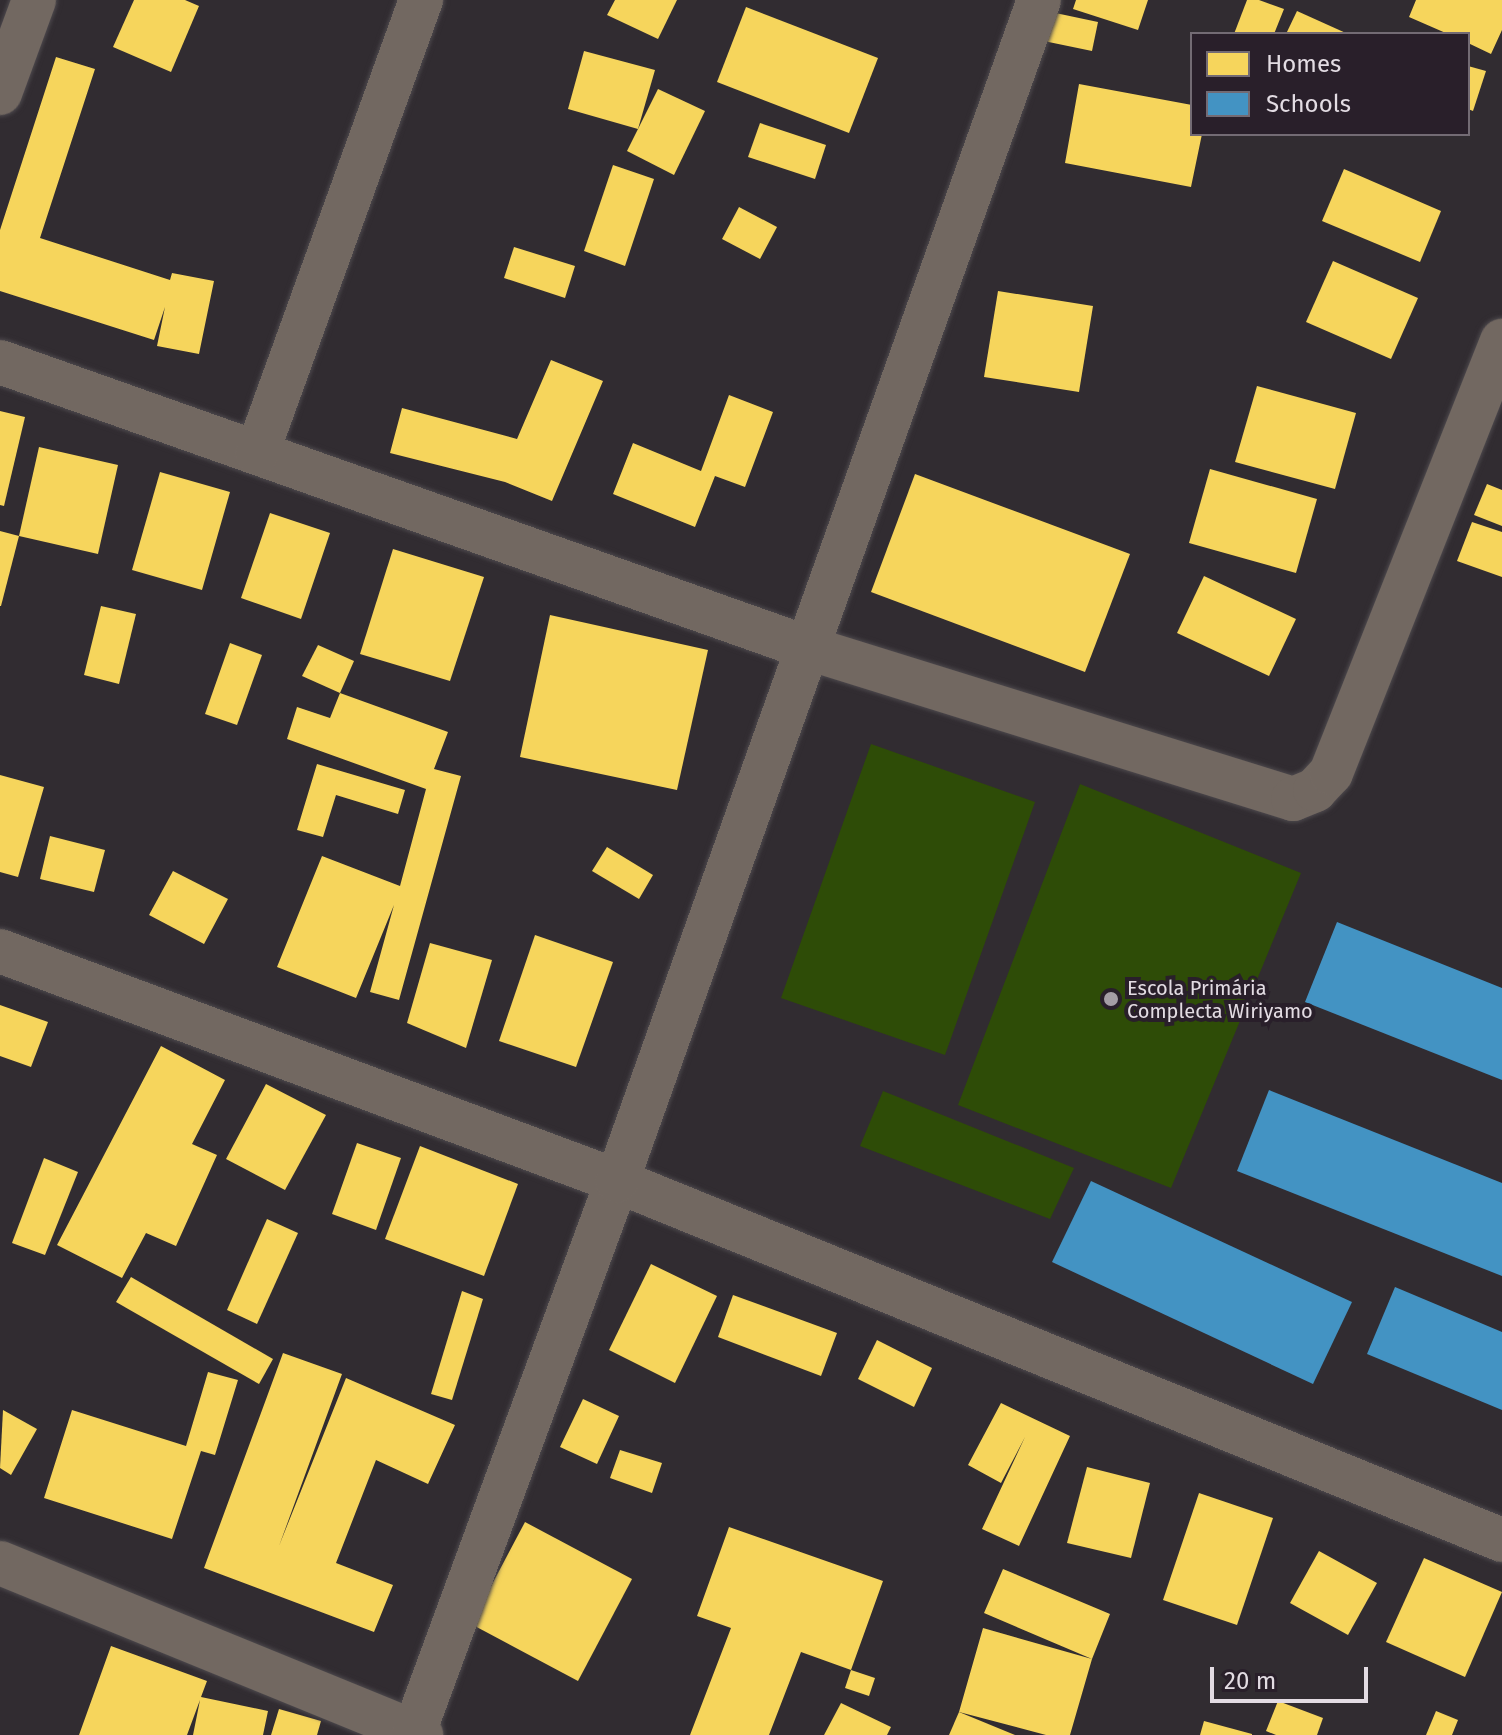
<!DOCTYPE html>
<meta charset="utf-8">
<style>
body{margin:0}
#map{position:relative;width:1502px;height:1735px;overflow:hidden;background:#312c31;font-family:"Fira Sans",sans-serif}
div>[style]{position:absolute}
.green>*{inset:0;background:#2e4c07}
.homes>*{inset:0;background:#f6d55c}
.schools>*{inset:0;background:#4393c3}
.roads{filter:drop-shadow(0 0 2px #4d494d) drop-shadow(0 0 2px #4d494d)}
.street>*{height:44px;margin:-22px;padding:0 22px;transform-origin:22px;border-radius:22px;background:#726861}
.dots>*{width:22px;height:22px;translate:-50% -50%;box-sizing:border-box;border:4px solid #291f2a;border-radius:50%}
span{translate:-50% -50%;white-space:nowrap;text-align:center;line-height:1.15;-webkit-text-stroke:8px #291f2a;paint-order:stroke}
.poi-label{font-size:20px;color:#e3dce3}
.left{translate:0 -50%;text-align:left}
.legend{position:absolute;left:1190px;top:32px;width:280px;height:104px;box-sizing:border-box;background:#291f2a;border:2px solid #736b74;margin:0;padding:10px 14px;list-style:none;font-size:24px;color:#e3dce3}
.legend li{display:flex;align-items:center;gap:16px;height:40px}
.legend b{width:40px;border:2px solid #736b74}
.scale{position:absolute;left:1210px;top:1667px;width:158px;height:36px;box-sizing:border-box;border:4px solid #e3dce3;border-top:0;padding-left:10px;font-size:24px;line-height:28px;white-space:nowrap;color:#e3dce3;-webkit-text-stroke:6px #291f2a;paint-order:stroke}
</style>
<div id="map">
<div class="green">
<i style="clip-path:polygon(871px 744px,1035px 802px,945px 1055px,781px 998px)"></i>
<i style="clip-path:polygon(1080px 784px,1301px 873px,1171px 1188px,958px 1105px)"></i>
<i style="clip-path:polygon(883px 1091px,1074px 1168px,1050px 1219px,860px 1146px)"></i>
</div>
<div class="homes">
<i style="clip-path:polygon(134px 0,185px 0,199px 6px,171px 72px,113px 47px)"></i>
<i style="clip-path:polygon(615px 0,677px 0,658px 39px,607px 15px)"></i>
<i style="clip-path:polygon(1076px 0,1148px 0,1138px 30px,1073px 9px)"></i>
<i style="clip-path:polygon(1247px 0,1259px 0,1284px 9px,1274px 34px,1234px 34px)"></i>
<i style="clip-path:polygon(1416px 0,1502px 0,1502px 30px,1491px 54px,1468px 43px,1468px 34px,1448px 34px,1409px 17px)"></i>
<i style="clip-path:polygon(746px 7px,878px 58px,849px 133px,717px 82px)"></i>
<i style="clip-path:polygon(1046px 11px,1098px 22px,1092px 51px,1039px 40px)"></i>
<i style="clip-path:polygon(1297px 11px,1348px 34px,1286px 34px)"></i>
<i style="clip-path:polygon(584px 51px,655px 70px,638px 129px,568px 109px)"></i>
<i style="clip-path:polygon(56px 57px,95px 69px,40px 238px,170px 280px,172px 273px,214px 281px,199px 354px,157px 346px,165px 307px,154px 340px,0 291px,0 230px)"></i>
<i style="clip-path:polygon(1468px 66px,1486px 71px,1473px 111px,1468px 109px)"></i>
<i style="clip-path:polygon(1079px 84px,1192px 105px,1192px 134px,1202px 134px,1191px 187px,1065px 163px)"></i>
<i style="clip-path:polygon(658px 89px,705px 111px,674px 175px,627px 151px)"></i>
<i style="clip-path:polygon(760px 123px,826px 145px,815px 179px,748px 157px)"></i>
<i style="clip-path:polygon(613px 165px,654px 179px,625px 266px,584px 251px)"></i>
<i style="clip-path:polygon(1344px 169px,1441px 211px,1420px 262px,1322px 221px)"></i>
<i style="clip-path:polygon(739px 207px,777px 227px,760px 259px,722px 239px)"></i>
<i style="clip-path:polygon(514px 247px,575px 266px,565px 298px,504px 278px)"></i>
<i style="clip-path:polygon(1333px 261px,1418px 298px,1391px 359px,1306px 322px)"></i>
<i style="clip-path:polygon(998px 291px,1093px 306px,1079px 392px,984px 377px)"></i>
<i style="clip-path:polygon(551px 360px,603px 381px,552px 501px,505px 482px,390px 453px,402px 408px,517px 439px)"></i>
<i style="clip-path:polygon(1257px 386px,1356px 413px,1335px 489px,1235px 462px)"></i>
<i style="clip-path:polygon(729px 395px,773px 412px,745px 487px,715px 476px,695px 527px,613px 494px,633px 443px,701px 471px)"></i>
<i style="clip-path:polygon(0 411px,25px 417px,4px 506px,0 505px)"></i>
<i style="clip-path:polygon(39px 447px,118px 465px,98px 554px,19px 536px)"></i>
<i style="clip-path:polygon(1210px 469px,1317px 499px,1296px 573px,1189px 543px)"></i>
<i style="clip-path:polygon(160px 472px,230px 492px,202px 590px,132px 570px)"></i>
<i style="clip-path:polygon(915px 474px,1130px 554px,1085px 672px,871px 592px)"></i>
<i style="clip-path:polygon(1487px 484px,1502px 490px,1502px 526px,1474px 515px)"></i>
<i style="clip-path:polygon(270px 513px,330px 533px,301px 619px,241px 598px)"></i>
<i style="clip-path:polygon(1472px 522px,1502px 532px,1502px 577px,1457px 561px)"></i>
<i style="clip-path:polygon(0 531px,19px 536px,1px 606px,0 606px)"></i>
<i style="clip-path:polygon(393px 549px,484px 577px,450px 681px,360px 654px)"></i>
<i style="clip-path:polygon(1204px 576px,1296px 619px,1269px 676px,1177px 633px)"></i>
<i style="clip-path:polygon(101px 606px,136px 614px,119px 684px,84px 675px)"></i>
<i style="clip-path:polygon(550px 615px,708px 650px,677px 790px,520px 757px)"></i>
<i style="clip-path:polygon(230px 643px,262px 655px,237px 725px,205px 714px)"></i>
<i style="clip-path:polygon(318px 645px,354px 661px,340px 693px,302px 676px)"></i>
<i style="clip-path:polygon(340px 693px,448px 732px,434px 769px,461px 776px,399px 1000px,370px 992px,394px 905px,356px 998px,277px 967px,322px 856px,400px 886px,426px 789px,287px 739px,297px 707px,330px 718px)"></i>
<i style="clip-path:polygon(317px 764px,405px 790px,398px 814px,336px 795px,323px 837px,297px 830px)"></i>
<i style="clip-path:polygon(0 775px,44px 787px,18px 877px,0 872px)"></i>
<i style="clip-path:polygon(50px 836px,105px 850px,94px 892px,40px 879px)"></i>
<i style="clip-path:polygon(607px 847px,653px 875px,639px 899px,592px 871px)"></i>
<i style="clip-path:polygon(173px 871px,228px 899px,204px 944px,149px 915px)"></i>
<i style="clip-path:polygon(535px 935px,613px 962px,576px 1067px,499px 1041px)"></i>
<i style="clip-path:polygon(430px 943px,492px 960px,466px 1048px,407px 1023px)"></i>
<i style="clip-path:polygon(0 1005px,48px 1022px,31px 1067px,0 1056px)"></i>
<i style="clip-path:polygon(161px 1046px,225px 1080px,192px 1144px,217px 1155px,176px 1246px,146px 1233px,122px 1278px,57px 1245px)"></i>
<i style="clip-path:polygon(266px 1084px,326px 1115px,285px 1190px,226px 1159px)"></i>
<i style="clip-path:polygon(357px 1143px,401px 1158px,376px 1230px,332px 1214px)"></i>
<i style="clip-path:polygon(420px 1146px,518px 1184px,484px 1276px,385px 1239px)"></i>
<i style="clip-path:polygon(44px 1158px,78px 1172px,45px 1255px,12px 1243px)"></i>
<i style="clip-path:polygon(267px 1219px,298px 1233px,257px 1324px,227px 1310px)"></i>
<i style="clip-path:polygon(651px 1264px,717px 1296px,675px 1383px,609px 1350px)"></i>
<i style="clip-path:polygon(131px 1277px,273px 1359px,259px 1384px,116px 1302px)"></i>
<i style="clip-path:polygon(462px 1291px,483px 1299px,452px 1400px,431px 1394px)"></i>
<i style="clip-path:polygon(733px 1295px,837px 1333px,821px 1376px,718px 1337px)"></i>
<i style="clip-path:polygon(877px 1340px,932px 1368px,914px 1407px,858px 1379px)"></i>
<i style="clip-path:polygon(283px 1353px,342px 1374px,279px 1546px,346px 1378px,455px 1425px,428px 1484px,376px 1460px,336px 1563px,393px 1585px,374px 1632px,204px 1568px)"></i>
<i style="clip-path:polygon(208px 1372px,238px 1380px,215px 1455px,201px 1451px,172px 1539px,44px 1498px,72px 1410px,186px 1446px)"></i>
<i style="clip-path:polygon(583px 1399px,619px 1416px,597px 1464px,560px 1447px)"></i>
<i style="clip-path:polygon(1001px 1403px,1070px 1436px,1019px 1546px,982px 1529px,1025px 1437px,1001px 1483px,968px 1465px)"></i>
<i style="clip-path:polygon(3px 1410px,37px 1429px,11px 1475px,0 1468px)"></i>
<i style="clip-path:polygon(620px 1450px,662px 1463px,652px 1493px,610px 1478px)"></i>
<i style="clip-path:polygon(1087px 1467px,1150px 1483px,1131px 1558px,1067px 1543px)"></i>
<i style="clip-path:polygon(1199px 1493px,1273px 1518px,1237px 1625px,1163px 1600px)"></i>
<i style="clip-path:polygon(525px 1522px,632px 1579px,578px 1681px,471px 1624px)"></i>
<i style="clip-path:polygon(729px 1527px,883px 1581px,851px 1670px,801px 1652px,769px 1735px,690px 1735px,731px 1628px,697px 1616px)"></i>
<i style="clip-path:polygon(1319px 1551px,1377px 1583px,1348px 1635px,1290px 1603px)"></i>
<i style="clip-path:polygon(1424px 1558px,1502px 1592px,1465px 1677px,1386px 1642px)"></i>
<i style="clip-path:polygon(1003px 1569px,1110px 1614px,1092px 1659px,1070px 1735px,1046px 1735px,959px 1712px,983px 1628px,1092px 1659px,984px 1613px)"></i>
<i style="clip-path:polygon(111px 1646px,207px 1681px,201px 1697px,268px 1711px,263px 1735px,193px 1735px,200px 1700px,187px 1735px,79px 1735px)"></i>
<i style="clip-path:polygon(851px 1670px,875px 1678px,869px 1696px,845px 1688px)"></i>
<i style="clip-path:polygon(1278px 1701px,1323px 1718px,1317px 1735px,1276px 1735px,1266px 1731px)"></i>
<i style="clip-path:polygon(841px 1703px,891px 1727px,887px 1735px,824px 1735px)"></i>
<i style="clip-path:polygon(279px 1709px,321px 1721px,317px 1735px,271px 1735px)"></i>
<i style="clip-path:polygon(1436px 1711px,1458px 1720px,1452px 1735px,1426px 1735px)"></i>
<i style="clip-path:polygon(959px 1712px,1015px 1735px,949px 1735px)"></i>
<i style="clip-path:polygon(1204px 1721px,1252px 1734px,1252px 1735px,1200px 1735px)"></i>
</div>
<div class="schools">
<i style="clip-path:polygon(1337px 922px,1502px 988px,1502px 1080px,1305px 1002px)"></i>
<i style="clip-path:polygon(1269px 1090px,1502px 1183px,1502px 1276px,1237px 1171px)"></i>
<i style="clip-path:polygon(1091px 1181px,1352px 1302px,1313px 1384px,1052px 1262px)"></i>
<i style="clip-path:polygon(1395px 1287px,1502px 1332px,1502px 1410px,1367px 1354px)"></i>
</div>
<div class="roads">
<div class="street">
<i style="left:0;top:93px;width:99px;rotate:-69.9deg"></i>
<i style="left:0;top:362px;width:857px;rotate:19.49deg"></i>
<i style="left:808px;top:648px;width:508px;rotate:17.29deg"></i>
<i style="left:1293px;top:799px;width:24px;rotate:-22deg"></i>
<i style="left:1315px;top:790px;width:23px;rotate:-47deg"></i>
<i style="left:1331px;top:773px;width:465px;rotate:-68.4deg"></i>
<i style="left:257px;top:453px;width:482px;rotate:-70.1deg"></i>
<i style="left:0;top:951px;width:658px;rotate:20.44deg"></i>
<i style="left:617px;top:1181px;width:955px;rotate:22.08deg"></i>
<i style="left:0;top:1563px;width:455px;rotate:22.2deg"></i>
<i style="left:413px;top:1735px;width:590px;rotate:-69.78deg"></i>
<i style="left:617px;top:1181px;width:1254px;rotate:-70.34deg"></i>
</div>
</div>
<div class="dots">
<i style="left:1111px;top:999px;background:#a59ea5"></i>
</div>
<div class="poi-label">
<span class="left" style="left:1127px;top:1000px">Escola Primária<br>Complecta Wiriyamo</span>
</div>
<ul class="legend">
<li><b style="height:22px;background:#f6d55c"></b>Homes</li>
<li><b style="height:22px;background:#4393c3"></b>Schools</li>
</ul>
<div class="scale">20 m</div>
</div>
